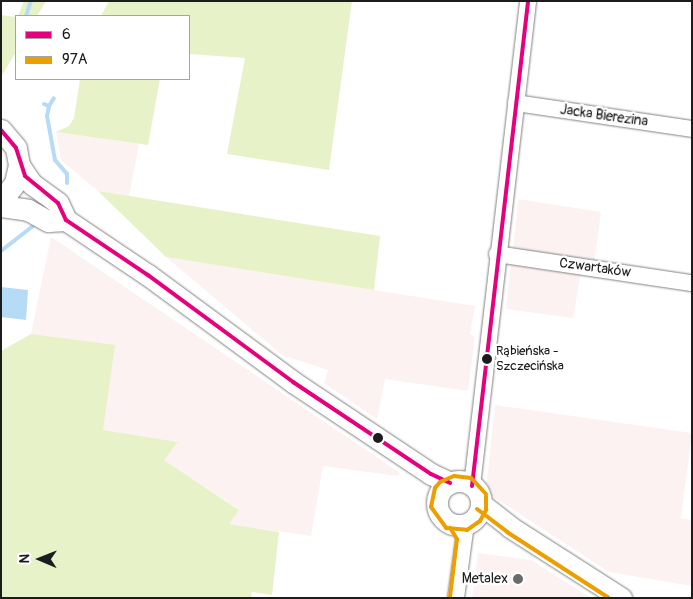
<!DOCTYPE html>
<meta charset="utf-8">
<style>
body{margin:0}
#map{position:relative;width:693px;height:599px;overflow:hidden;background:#fff;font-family:Pangolin,sans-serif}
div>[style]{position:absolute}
.built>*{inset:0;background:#fcf2f2}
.green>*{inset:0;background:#e7f2c8}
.water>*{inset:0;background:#b6dbf7}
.stream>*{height:4px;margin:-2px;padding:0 2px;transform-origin:2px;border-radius:2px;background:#b6dbf7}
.roads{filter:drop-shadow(0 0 1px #828282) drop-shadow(0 0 1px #828282)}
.minor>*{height:16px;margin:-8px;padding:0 8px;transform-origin:8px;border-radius:8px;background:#fff}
.major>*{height:21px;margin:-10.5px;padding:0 10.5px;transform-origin:10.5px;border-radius:10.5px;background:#fff}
.major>.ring{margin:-10.5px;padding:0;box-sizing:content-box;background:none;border:21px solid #fff;border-radius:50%}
.bus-1>*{height:4px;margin:-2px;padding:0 2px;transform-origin:2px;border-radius:2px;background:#e5007d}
.bus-2>*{height:4px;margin:-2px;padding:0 2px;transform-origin:2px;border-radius:2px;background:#ec9f01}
.dots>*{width:14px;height:14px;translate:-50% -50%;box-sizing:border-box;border:2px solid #fff;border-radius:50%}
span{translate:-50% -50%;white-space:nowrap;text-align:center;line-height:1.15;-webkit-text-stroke:4.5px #fff;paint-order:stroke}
.bus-label{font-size:13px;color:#1c1c1c}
.left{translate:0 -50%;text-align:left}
.street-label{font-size:14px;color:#1c1c1c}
.poi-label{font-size:14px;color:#1c1c1c}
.right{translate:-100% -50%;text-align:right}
.frame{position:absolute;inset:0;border:2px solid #1c1c1c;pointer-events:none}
.legend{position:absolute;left:15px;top:15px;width:175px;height:65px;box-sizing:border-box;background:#fff;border:1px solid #a4a4a4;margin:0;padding:6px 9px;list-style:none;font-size:15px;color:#1c1c1c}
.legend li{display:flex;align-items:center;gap:10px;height:25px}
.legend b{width:25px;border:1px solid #a4a4a4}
.north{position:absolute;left:15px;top:534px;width:50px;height:50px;-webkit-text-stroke:4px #fff;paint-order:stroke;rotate:271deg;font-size:14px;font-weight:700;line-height:20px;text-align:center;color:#1c1c1c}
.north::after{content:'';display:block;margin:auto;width:18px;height:22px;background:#1c1c1c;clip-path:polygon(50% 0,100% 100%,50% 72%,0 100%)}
</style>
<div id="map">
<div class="built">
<i style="clip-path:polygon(56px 132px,139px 144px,129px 196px,98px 191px,61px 160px)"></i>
<i style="clip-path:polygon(518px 199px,601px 212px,594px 263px,513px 250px)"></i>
<i style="clip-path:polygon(51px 237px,400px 473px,398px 476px,323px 466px,311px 536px,228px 524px,239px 509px,164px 460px,178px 442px,103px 430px,31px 334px)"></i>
<i style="clip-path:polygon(166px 257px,475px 306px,470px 334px,475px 337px,468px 391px,385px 379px,377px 419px,324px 383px,328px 370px,282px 355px)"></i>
<i style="clip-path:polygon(511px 263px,581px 272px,573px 318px,506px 309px)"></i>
<i style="clip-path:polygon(495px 405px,692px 433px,681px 518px,692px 520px,692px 586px,609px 572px,489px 494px,486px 490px)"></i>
<i style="clip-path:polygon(478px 553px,531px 560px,591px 598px,472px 598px)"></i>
</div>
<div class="green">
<i style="clip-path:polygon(24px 1px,46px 1px,37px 16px,18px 16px)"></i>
<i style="clip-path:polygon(109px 1px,352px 1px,329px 170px,227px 154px,245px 58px,189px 54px,189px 16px,101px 16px)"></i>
<i style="clip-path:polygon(1px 15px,16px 17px,16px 52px,1px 77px)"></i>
<i style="clip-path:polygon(80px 79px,160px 79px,148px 145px,56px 132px,69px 126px,74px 118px)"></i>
<i style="clip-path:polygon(98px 191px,380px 236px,374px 290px,166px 257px)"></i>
<i style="clip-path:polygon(31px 334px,115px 345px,103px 430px,178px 442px,164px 460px,239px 510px,229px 524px,279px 532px,272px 595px,252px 592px,251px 598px,1px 598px,1px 351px)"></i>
</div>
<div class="water">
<i style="clip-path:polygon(1px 287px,28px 290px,26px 320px,1px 317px)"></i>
</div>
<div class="stream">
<i style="left:26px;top:16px;width:16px;rotate:-72deg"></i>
<i style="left:44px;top:104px;width:5px;rotate:22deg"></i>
<i style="left:49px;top:106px;width:10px;rotate:101deg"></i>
<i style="left:47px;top:116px;width:45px;rotate:79.7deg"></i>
<i style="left:55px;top:160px;width:18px;rotate:49deg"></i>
<i style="left:67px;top:174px;width:9px;rotate:90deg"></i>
<i style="left:49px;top:106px;width:9px;rotate:-58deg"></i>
<i style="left:1px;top:251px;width:41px;rotate:-38deg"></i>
</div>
<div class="roads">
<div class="minor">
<i style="left:516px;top:103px;width:178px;rotate:8.4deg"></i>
<i style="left:497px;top:254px;width:197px;rotate:8.5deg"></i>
<i style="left:472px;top:486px;width:488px;rotate:-83.4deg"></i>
<i style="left:456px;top:598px;width:75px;rotate:-82.3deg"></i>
</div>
<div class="major">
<i style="left:1px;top:130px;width:23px;rotate:50deg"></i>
<i style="left:16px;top:148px;width:17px;rotate:80deg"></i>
<i style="left:19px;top:165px;width:18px;rotate:103deg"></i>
<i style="left:15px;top:183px;width:23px;rotate:128deg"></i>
<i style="left:19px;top:165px;width:23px;rotate:56deg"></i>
<i style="left:32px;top:184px;width:32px;rotate:36deg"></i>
<i style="left:58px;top:203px;width:19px;rotate:65deg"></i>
<i style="left:66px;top:220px;width:99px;rotate:33.9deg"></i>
<i style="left:148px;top:275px;width:180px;rotate:36.4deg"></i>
<i style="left:293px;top:382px;width:166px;rotate:33.7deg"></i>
<i style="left:431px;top:474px;width:21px;rotate:25deg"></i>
<i style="left:1px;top:206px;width:27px;rotate:8deg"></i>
<i style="left:28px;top:210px;width:23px;rotate:29deg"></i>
<i style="left:48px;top:221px;width:18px;rotate:-3deg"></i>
<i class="ring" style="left:437px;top:481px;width:23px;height:23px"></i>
<i style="left:481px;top:504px;width:37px;rotate:38deg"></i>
<i style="left:510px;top:527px;width:132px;rotate:32.6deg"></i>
</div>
</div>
<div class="bus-1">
<i style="left:1px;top:130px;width:23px;rotate:50deg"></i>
<i style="left:16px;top:148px;width:29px;rotate:72deg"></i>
<i style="left:25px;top:176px;width:43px;rotate:39.3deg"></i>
<i style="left:58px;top:203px;width:19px;rotate:65deg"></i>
<i style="left:66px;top:220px;width:99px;rotate:33.9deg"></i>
<i style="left:148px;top:275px;width:180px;rotate:36.4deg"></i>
<i style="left:293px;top:382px;width:166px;rotate:33.7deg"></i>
<i style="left:431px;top:474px;width:21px;rotate:25deg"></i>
<i style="left:472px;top:486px;width:488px;rotate:-83.4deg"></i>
</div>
<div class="bus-2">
<i style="left:486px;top:494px;width:22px;rotate:-133deg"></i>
<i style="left:471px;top:478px;width:17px;rotate:-173deg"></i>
<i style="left:454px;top:476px;width:15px;rotate:157deg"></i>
<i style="left:440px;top:482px;width:8px;rotate:130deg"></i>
<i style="left:435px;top:488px;width:19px;rotate:102deg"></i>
<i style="left:431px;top:507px;width:26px;rotate:54deg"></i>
<i style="left:446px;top:528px;width:21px;rotate:5deg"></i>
<i style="left:467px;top:530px;width:16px;rotate:-35deg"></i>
<i style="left:480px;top:521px;width:13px;rotate:-61deg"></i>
<i style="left:486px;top:510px;width:14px;rotate:-90deg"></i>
<i style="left:477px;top:509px;width:38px;rotate:37deg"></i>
<i style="left:507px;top:532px;width:121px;rotate:32.9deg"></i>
<i style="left:450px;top:597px;width:58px;rotate:-83.1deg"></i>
<i style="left:457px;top:539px;width:13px;rotate:-122deg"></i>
</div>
<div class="dots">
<i style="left:487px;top:359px;background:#1c1c1c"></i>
<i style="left:378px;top:438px;background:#1c1c1c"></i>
<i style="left:518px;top:579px;background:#6b6b6b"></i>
</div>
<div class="bus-label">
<span class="left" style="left:496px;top:359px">Rąbieńska -<br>Szczecińska</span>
</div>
<div class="street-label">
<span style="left:604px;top:116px;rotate:8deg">Jacka Bierezina</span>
<span style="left:595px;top:268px;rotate:8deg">Czwartaków</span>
</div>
<div class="poi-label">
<span class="right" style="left:508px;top:579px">Metalex</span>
</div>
<div class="frame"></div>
<ul class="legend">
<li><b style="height:6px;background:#e5007d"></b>6</li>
<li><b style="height:6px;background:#ec9f01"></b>97A</li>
</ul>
<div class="north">N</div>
</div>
